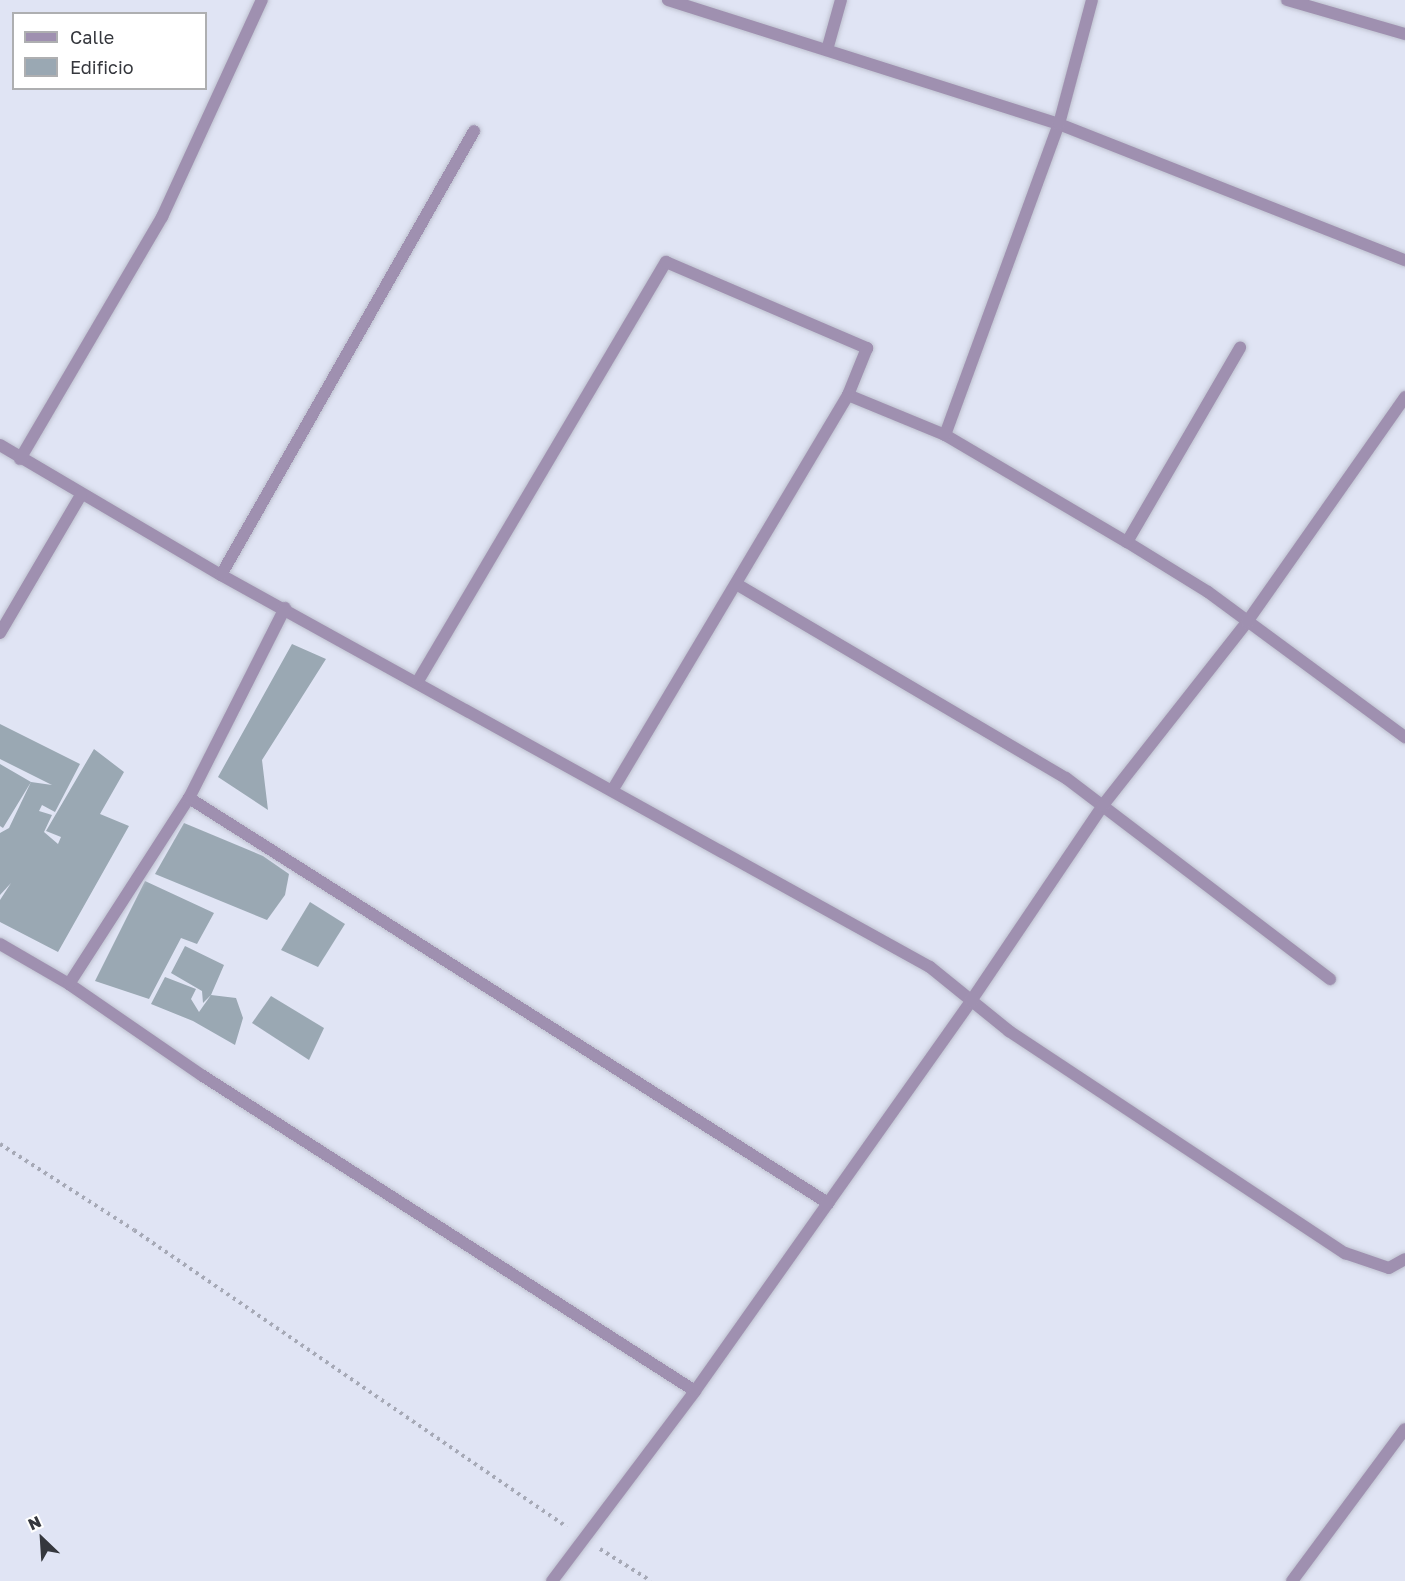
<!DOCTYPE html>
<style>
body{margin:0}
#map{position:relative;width:1405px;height:1581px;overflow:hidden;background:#e0e4f4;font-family:"Golos Text",sans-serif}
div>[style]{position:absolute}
.building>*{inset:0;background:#9aa8b3}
.path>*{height:4px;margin-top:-2px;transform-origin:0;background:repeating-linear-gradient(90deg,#a6a9b6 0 3px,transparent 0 7.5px)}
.roads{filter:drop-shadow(0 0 2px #bec1cf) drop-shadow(0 0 2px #bec1cf)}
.street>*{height:12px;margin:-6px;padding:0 6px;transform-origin:6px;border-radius:6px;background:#9f90b0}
span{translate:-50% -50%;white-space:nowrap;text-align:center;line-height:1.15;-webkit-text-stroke:5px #fff;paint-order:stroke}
.legend{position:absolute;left:12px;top:12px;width:195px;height:78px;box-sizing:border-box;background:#fff;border:2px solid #aeafb1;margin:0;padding:8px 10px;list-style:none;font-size:18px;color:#35373d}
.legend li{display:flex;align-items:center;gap:12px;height:30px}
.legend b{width:30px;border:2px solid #aeafb1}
.north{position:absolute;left:12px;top:1509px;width:60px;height:60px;-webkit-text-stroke:4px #fff;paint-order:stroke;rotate:335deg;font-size:16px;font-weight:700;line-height:24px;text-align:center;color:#35373d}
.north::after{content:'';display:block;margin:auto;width:21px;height:27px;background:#35373d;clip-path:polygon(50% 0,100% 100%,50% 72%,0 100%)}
</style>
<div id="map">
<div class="building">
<i style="clip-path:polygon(292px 644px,326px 659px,262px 760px,268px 810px,218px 777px)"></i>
<i style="clip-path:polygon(0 724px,80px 764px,55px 812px,42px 805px,39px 811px,52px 815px,44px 832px,58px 844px,61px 837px,46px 831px,94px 749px,124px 772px,100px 814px,129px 826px,58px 952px,0 922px,0 900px,11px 883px,0 895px,0 833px,9px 828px,31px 782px,3px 828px,0 826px,0 764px,31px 782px,52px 785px,0 759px)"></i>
<i style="clip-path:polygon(184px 823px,263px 856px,289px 874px,285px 895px,267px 920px,155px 874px)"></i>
<i style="clip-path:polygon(145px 881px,214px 913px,197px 944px,181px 938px,149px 999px,95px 981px)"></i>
<i style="clip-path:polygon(310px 902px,345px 924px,318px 967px,281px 950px)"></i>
<i style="clip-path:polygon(185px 946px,224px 965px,211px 995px,236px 998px,243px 1018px,235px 1045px,193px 1021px,151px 1004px,165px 977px,196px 989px,191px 999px,199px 1012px,211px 995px,203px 1003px,202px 991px,171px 973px)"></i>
<i style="clip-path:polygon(271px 996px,324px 1028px,309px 1060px,252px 1023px)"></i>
</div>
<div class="path">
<i style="left:0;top:1144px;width:159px;rotate:32.7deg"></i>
<i style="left:134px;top:1230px;width:525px;rotate:34.45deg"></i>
<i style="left:600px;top:1549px;width:60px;rotate:32.1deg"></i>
</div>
<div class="roads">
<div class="street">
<i style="left:668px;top:0;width:410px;rotate:17.6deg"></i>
<i style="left:1059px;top:124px;width:372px;rotate:21.5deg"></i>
<i style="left:1287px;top:0;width:123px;rotate:16.1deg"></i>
<i style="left:827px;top:50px;width:52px;rotate:-74.4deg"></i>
<i style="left:848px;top:395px;width:105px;rotate:22.4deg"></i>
<i style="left:945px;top:435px;width:211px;rotate:30.5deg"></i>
<i style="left:1127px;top:542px;width:95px;rotate:31.7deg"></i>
<i style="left:1208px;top:592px;width:245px;rotate:36.4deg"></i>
<i style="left:945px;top:435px;width:331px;rotate:-69.9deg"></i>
<i style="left:1059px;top:124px;width:128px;rotate:-75.1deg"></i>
<i style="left:0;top:445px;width:256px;rotate:30.5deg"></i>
<i style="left:221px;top:575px;width:810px;rotate:28.94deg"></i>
<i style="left:930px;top:967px;width:102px;rotate:39deg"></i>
<i style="left:1009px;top:1031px;width:403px;rotate:33.5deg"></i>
<i style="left:1345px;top:1253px;width:46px;rotate:18.8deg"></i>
<i style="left:1389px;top:1268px;width:18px;rotate:-29deg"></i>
<i style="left:20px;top:459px;width:281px;rotate:-59.6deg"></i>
<i style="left:162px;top:217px;width:239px;rotate:-65.3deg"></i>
<i style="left:1127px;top:542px;width:225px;rotate:-59.8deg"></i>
<i style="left:221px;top:575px;width:511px;rotate:-60.32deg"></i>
<i style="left:738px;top:585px;width:381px;rotate:30.5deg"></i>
<i style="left:1066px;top:778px;width:332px;rotate:37.3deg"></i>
<i style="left:0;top:633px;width:160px;rotate:-59.6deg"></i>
<i style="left:418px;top:681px;width:487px;rotate:-59.4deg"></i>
<i style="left:666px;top:262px;width:219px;rotate:23.2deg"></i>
<i style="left:867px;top:348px;width:51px;rotate:112deg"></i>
<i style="left:848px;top:395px;width:459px;rotate:120.8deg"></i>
<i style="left:189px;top:798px;width:757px;rotate:32.37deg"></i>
<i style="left:0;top:944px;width:80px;rotate:30.1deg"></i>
<i style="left:69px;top:984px;width:163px;rotate:34.5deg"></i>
<i style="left:203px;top:1076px;width:584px;rotate:32.63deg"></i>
<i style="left:69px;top:984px;width:221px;rotate:-57.2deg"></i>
<i style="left:189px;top:798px;width:213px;rotate:-63.2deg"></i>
<i style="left:552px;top:1581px;width:238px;rotate:-53deg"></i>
<i style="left:695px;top:1391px;width:478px;rotate:-54.7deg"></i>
<i style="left:971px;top:1001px;width:236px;rotate:-56deg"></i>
<i style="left:1103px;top:805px;width:233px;rotate:-51.8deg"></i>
<i style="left:1247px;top:622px;width:275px;rotate:-54.9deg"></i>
<i style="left:1292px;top:1581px;width:189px;rotate:-53.4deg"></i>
</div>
</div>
<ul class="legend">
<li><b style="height:8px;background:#9f90b0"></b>Calle</li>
<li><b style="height:16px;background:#9aa8b3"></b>Edificio</li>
</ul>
<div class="north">N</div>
</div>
